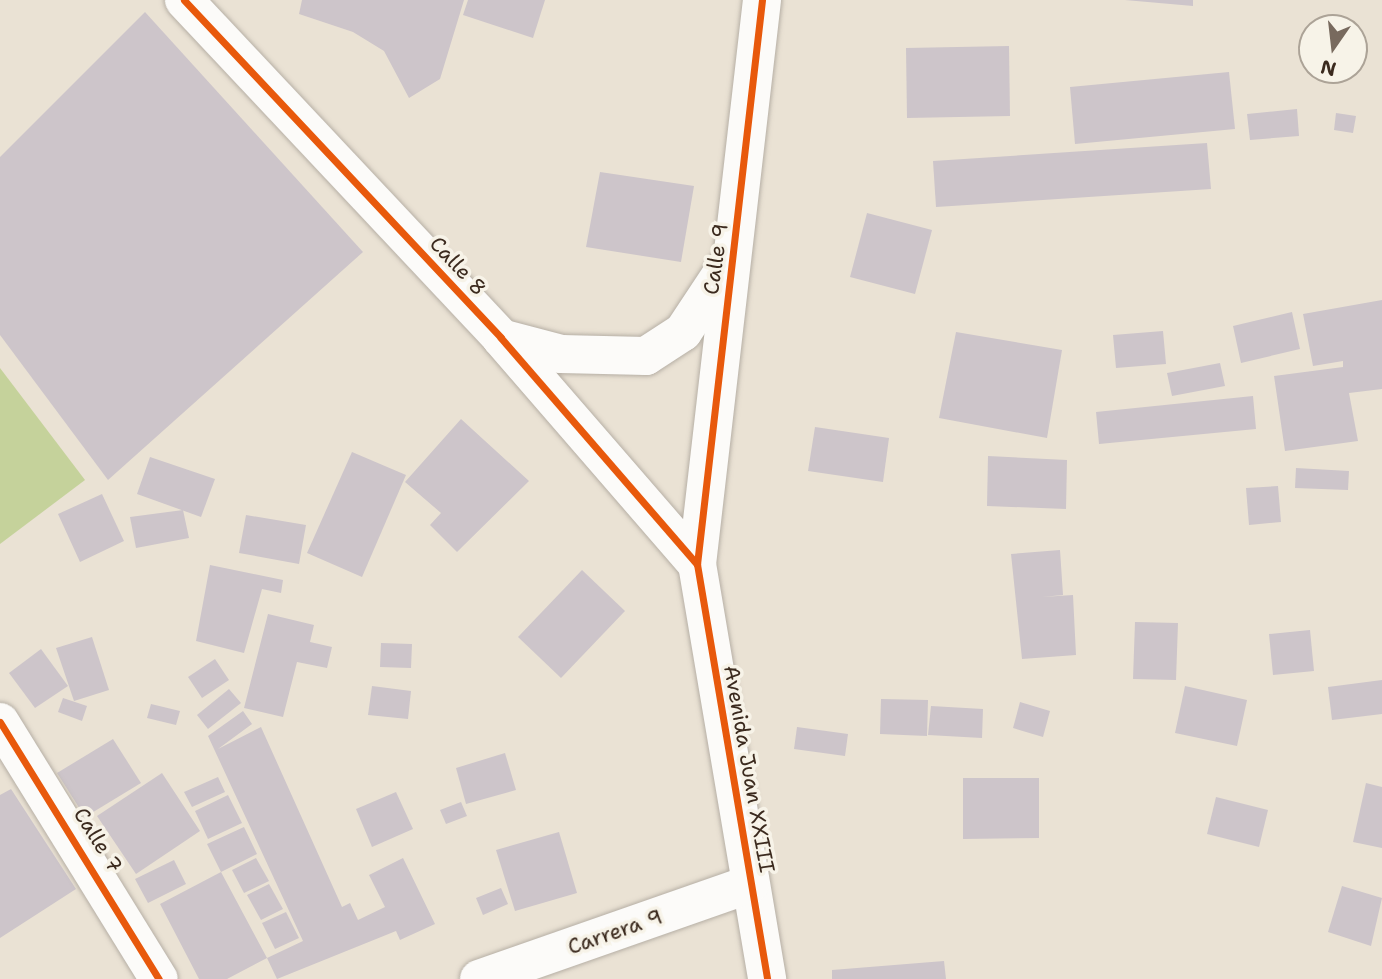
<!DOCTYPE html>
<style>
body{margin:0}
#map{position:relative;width:1382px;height:979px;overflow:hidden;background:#eae2d4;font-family:"Shantell Sans",sans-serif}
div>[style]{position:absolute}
.green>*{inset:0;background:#c5d29b}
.building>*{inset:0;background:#cdc5ca}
.roads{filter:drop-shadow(0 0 2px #b6afa5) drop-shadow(0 0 2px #b6afa5)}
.street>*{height:38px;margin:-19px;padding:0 19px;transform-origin:19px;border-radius:19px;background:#fcfbf9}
.secondary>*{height:38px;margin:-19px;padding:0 19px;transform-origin:19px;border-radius:19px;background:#fcfbf9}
.cycleway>*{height:7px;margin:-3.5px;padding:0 3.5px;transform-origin:3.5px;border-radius:3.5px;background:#e8590c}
span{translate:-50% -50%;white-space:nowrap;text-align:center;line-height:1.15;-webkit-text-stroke:7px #f7f3e8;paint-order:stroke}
.street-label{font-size:21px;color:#3b2a1e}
.north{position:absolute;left:1298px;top:14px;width:70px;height:70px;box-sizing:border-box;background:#f7f3e8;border:2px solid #aca397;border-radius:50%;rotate:194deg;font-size:19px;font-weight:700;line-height:28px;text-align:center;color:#3b2a1e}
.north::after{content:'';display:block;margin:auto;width:24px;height:32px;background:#786a5e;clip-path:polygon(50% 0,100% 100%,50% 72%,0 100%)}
</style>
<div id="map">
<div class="green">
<i style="clip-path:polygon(0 368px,85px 480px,0 544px)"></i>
</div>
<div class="building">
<i style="clip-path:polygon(302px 0,464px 0,440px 79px,409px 98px,384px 51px,353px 32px,299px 14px)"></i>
<i style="clip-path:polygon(468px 0,545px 0,533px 38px,463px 15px)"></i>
<i style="clip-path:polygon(1125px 0,1193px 0,1193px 6px)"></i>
<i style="clip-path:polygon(145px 12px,363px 252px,108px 480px,0 335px,0 157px)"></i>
<i style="clip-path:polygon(1009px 46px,1010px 116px,907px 118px,906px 48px)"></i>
<i style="clip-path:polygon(1229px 72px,1235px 129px,1075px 144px,1070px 87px)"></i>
<i style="clip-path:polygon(1297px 109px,1299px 136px,1250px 140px,1247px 114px)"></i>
<i style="clip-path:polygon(1336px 113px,1356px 116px,1353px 133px,1334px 130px)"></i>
<i style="clip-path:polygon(1207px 143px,1211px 189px,936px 207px,933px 161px)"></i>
<i style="clip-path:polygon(600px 172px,694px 186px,681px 262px,586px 247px)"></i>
<i style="clip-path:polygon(867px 213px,932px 230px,915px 294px,850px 277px)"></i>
<i style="clip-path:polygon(1382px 300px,1382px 389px,1349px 393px,1358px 441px,1285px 451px,1274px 376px,1343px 367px,1343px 361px,1313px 366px,1303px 314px)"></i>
<i style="clip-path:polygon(1292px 312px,1300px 349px,1241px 363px,1233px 326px)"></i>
<i style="clip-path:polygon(1163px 331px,1166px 364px,1116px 368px,1113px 335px)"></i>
<i style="clip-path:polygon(956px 332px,1062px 350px,1047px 438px,939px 418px)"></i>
<i style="clip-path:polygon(1220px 363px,1225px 386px,1172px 396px,1167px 373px)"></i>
<i style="clip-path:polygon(1253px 396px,1256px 429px,1099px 444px,1096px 412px)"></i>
<i style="clip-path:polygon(461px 419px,529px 481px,457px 552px,430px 525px,441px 513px,405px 482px)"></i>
<i style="clip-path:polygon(815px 427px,889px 438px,883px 482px,808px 471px)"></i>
<i style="clip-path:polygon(352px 452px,406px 475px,362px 577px,307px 553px)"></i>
<i style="clip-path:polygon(988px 456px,1067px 460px,1066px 509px,987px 506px)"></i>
<i style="clip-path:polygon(150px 457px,215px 479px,201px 517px,137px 494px)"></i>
<i style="clip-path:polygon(1296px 468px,1349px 471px,1348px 490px,1295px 488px)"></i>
<i style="clip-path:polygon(1278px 486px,1281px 522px,1249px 525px,1246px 488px)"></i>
<i style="clip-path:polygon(102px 494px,124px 541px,80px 562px,58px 514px)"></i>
<i style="clip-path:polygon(183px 510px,189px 538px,136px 548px,130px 517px)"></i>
<i style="clip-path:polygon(246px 515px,306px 525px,299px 564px,239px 553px)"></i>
<i style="clip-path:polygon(1060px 550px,1063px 595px,1042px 597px,1073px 595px,1076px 655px,1022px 659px,1011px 554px)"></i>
<i style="clip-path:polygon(210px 565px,283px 580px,281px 593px,262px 589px,244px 653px,196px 641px)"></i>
<i style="clip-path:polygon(582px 570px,625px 611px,561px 678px,518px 637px)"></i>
<i style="clip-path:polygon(268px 614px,314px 625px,310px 642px,332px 647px,327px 668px,297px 662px,283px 717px,244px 708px)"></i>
<i style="clip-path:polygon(1135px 622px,1178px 623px,1176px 680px,1133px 679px)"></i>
<i style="clip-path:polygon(1310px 630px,1314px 671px,1273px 675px,1269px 634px)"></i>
<i style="clip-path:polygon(92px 637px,109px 690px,74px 701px,56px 648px)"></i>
<i style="clip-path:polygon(381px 643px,412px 644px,411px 668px,380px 667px)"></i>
<i style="clip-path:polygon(41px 649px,68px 686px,35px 708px,9px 673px)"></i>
<i style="clip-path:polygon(215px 659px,229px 680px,202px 698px,188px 677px)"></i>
<i style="clip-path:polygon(1382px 680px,1382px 714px,1332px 720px,1328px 687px)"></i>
<i style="clip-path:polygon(372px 686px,411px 691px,408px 719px,368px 715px)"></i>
<i style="clip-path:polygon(1185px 686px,1247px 700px,1237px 746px,1175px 733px)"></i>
<i style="clip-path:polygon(229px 689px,241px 703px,208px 729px,197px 715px)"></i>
<i style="clip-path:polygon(63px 698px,87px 706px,82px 721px,58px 712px)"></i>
<i style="clip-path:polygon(881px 699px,928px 700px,927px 736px,880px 734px)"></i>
<i style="clip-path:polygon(1020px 702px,1050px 711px,1043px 737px,1013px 728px)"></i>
<i style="clip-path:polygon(151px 704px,180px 711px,176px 725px,147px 718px)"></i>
<i style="clip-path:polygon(931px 706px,983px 709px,982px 738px,928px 735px)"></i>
<i style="clip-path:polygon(243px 711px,252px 724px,218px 749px,261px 727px,342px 907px,350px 903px,358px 920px,385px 907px,369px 875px,403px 858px,435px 924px,400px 940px,396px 931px,277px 979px,267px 958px,303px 941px,208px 736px)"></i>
<i style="clip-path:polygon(797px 727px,848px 734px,845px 756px,794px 749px)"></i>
<i style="clip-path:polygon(113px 739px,141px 783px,85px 817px,57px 773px)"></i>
<i style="clip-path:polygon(505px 753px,516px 790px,466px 804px,456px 768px)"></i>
<i style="clip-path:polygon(162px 773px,200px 831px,136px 874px,97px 816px)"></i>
<i style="clip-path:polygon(218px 777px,225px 792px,192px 807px,184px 792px)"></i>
<i style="clip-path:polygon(963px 778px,1039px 778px,1039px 838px,963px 839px)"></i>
<i style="clip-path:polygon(1366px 783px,1382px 787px,1382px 848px,1353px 842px)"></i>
<i style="clip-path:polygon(11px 789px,76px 889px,0 938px,0 795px)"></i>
<i style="clip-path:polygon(396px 792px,413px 829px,372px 847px,356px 809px)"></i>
<i style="clip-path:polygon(228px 795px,242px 823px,208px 839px,195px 811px)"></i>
<i style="clip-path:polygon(1216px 797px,1268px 810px,1259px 847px,1207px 834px)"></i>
<i style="clip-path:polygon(461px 802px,467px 816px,446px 824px,440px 810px)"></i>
<i style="clip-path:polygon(244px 827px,257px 854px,221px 872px,267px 958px,227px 979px,199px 979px,160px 904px,221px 872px,207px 844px)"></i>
<i style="clip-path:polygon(559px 832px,577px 893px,515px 911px,496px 850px)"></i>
<i style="clip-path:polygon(256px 858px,269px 881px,244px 893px,232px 870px)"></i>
<i style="clip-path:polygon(174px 860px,186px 884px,148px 903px,135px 879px)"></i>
<i style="clip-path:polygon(269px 884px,283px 909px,261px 920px,247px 895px)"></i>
<i style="clip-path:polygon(1342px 886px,1382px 898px,1371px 946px,1328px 932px)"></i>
<i style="clip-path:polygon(501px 888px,508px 904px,483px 915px,476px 898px)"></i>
<i style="clip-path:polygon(286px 912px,299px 938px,275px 949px,262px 923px)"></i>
<i style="clip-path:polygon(944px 961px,946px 979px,832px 979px,832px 970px)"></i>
</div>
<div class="roads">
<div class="street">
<i style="left:0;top:722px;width:302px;rotate:58.3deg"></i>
</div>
<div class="secondary">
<i style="left:184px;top:0;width:463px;rotate:46.8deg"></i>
<i style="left:501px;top:338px;width:299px;rotate:49.1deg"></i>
<i style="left:762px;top:0;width:568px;rotate:96.57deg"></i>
<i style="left:697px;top:564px;width:421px;rotate:80.4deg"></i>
<i style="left:501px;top:338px;width:62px;rotate:14.9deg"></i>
<i style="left:561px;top:354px;width:85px;rotate:1.3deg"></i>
<i style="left:646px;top:356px;width:44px;rotate:-33deg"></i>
<i style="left:683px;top:332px;width:78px;rotate:-56.5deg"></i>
<i style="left:479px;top:979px;width:287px;rotate:-19.3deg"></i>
</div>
</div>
<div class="cycleway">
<i style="left:184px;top:0;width:463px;rotate:46.8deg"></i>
<i style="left:501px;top:338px;width:299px;rotate:49.1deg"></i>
<i style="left:762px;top:0;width:568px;rotate:96.57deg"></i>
<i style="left:697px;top:564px;width:421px;rotate:80.4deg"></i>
<i style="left:0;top:722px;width:302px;rotate:58.3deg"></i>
</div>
<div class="street-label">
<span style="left:716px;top:259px;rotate:-82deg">Calle 9</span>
<span style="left:458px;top:266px;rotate:47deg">Calle 8</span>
<span style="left:749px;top:769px;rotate:80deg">Avenida Juan XXIII</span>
<span style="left:98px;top:840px;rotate:58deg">Calle 7</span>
<span style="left:615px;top:932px;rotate:-19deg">Carrera 9</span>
</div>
<div class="north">N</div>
</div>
